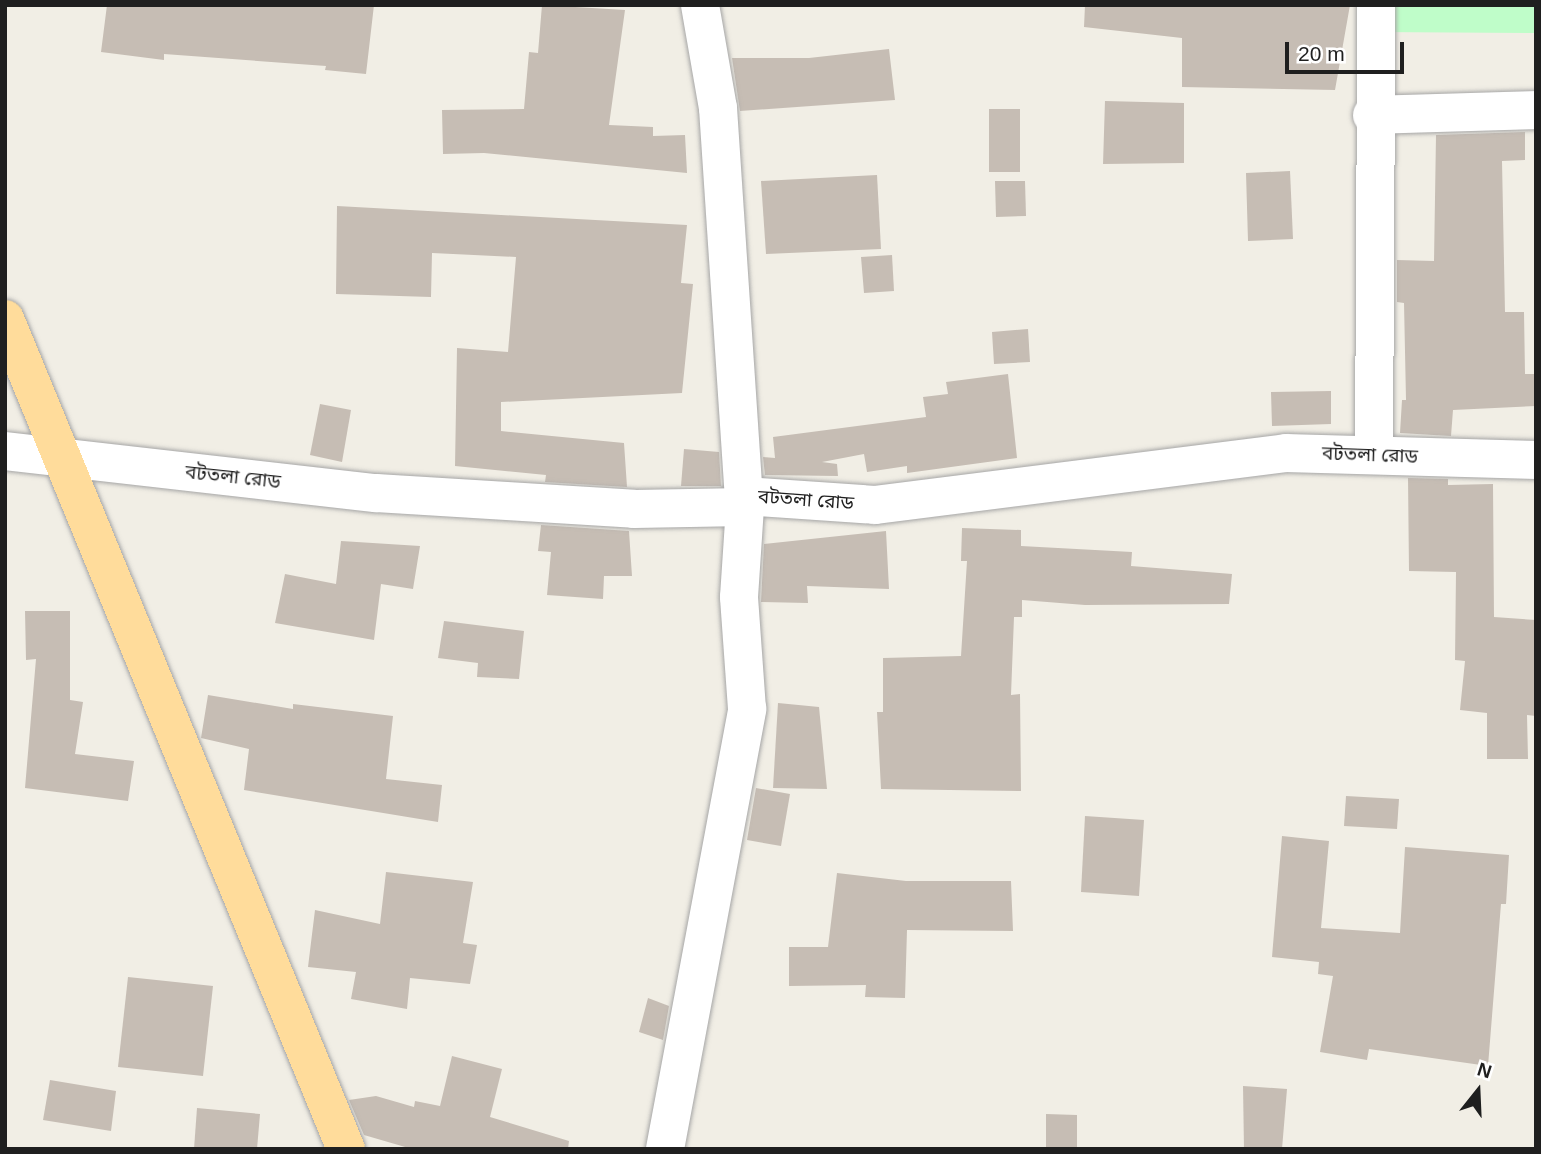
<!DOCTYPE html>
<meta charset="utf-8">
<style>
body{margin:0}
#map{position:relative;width:1541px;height:1154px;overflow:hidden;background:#f1eee5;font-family:Helvetica,"Noto Sans Bengali",sans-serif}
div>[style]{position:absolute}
.park>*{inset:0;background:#bffdc9}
.building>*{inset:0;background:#c6bdb4}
.roads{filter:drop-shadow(0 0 2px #a6a6a6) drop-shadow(0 0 2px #a6a6a6)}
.minor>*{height:38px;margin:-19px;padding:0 19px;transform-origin:19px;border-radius:19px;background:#fff}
.major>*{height:38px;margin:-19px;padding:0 19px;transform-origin:19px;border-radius:19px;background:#ffdc9b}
span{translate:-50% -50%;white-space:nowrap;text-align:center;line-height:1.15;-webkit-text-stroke:5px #fff;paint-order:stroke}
.street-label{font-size:19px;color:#1f1f1f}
.frame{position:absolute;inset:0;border:7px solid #1f1f1f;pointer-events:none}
.north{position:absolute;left:1443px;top:1056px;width:70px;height:70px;-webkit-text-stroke:5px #fff;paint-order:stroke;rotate:18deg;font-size:19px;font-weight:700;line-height:28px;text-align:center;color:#1f1f1f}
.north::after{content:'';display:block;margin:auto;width:24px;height:32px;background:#1f1f1f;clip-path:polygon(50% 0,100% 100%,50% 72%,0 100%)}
.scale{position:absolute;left:1285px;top:42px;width:119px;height:32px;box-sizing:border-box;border:4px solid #1f1f1f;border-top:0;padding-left:9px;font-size:21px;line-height:24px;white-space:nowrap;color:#1f1f1f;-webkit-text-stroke:5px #fff;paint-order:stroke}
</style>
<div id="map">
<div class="park">
<i style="clip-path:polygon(1375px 5px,1536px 5px,1536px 33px,1375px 32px)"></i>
</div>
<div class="building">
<i style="clip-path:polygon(107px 5px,374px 5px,366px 74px,325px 70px,326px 66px,164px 54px,164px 60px,101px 52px)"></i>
<i style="clip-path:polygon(542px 5px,625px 10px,609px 125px,653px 127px,653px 136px,685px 135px,687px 173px,484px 153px,443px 154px,442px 110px,524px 109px,529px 52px,538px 53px)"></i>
<i style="clip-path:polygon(1085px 5px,1350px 5px,1335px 90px,1182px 87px,1182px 38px,1084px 27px)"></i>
<i style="clip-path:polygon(889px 49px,895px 100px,740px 111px,732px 58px,809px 58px)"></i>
<i style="clip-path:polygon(1105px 101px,1184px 103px,1184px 163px,1103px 164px)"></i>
<i style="clip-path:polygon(989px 109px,1020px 109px,1020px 172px,989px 172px)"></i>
<i style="clip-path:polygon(1525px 132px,1525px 160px,1502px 161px,1505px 312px,1524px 312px,1525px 374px,1536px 374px,1536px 406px,1453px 410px,1451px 436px,1400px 433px,1402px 400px,1406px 400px,1404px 303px,1397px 302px,1397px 260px,1434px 261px,1436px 135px)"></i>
<i style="clip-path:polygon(1290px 171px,1293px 239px,1248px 241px,1246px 173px)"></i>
<i style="clip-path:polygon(877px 175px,881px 249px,766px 254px,761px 181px)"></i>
<i style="clip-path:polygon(995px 181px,1025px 181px,1026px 216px,996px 217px)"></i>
<i style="clip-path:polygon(337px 206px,687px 225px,681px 283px,693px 284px,682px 393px,501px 402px,501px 431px,624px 443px,627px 487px,545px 482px,546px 475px,455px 466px,457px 348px,508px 352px,516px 257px,432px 253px,431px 297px,336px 294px)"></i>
<i style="clip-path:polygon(892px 255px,894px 291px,864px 293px,861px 257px)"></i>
<i style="clip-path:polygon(1028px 329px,1030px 362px,994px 364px,992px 332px)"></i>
<i style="clip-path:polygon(1008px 374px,1017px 458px,907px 473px,907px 466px,867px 472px,864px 454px,822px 462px,837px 464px,838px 476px,765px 475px,763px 457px,775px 458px,773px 437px,926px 417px,923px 397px,948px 394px,946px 382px)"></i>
<i style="clip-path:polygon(1331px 391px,1331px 424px,1272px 426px,1271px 392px)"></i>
<i style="clip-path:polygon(320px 404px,351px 410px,342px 462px,310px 455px)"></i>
<i style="clip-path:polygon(684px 449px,719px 452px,721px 486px,681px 486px)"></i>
<i style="clip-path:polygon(1408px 478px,1448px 479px,1448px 485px,1493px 484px,1494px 617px,1536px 620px,1536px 716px,1527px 715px,1528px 759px,1487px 759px,1487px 713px,1460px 710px,1465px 661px,1455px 660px,1456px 572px,1409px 571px)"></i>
<i style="clip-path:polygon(541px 525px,629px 531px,632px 576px,604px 576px,603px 599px,547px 595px,551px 552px,538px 551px)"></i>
<i style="clip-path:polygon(962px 528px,1021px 530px,1021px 546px,1132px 552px,1131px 566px,1232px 574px,1229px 604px,1085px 605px,1022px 600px,1022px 617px,1014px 617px,1011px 695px,1020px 694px,1021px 791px,881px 789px,877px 712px,883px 712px,883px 658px,961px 656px,967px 561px,961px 561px)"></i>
<i style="clip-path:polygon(886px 531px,889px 589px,807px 586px,808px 603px,761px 602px,764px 544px)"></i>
<i style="clip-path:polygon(341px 541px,420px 546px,413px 589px,381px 584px,374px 640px,275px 623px,285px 574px,336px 584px)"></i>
<i style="clip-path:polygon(25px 611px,70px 611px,70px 700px,83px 702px,75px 754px,134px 761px,128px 801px,25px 788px,36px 659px,26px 660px)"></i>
<i style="clip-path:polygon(444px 621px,524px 631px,519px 679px,477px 677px,478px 663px,438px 658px)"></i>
<i style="clip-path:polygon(208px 695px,293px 709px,293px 704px,393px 716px,386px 779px,442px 785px,438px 822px,244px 790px,249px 749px,201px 738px)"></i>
<i style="clip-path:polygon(778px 703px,819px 707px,827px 789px,773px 788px)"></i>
<i style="clip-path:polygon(756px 788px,790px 794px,781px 846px,747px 840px)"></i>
<i style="clip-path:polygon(1346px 796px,1399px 799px,1397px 829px,1344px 826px)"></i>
<i style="clip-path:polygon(1085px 816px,1144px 820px,1139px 896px,1081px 892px)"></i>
<i style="clip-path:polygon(1282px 836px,1329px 841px,1321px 928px,1400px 933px,1405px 847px,1509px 855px,1506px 904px,1501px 904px,1488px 1066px,1369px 1049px,1367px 1060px,1320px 1052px,1333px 976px,1318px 974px,1319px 962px,1272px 957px)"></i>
<i style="clip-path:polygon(386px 872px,473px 882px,463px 943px,477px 945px,470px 984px,410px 978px,407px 1009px,351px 999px,356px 972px,308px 967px,315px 910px,380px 924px)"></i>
<i style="clip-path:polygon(837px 873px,906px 881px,1011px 881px,1013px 931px,907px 930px,905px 998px,865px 997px,866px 985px,789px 986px,789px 947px,828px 947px)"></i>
<i style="clip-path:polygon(128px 977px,213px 986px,203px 1076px,118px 1067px)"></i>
<i style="clip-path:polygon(648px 998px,669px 1006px,663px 1040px,639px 1032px)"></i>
<i style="clip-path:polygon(452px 1056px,502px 1069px,490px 1117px,569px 1141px,568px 1149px,412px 1149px,364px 1135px,349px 1100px,376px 1096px,414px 1107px,415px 1101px,440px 1106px)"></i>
<i style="clip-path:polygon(50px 1080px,116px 1091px,111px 1131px,43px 1120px)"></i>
<i style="clip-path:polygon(1243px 1086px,1287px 1089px,1282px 1149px,1244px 1149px)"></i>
<i style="clip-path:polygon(197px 1108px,260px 1114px,257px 1149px,194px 1149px)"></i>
<i style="clip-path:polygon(1046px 1114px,1077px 1115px,1077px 1149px,1046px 1149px)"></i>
</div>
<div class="roads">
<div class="minor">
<i style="left:700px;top:5px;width:105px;rotate:80.1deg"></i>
<i style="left:718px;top:108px;width:389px;rotate:86.2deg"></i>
<i style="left:1372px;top:115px;width:164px;rotate:-1.7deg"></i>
<i style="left:5px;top:451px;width:373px;rotate:6.5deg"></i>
<i style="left:376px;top:493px;width:258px;rotate:3.5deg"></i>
<i style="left:634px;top:509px;width:111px;rotate:-1deg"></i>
<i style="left:745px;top:507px;width:11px;rotate:-95deg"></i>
<i style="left:744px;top:496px;width:131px;rotate:3.9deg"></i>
<i style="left:875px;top:505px;width:414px;rotate:-7.2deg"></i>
<i style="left:1286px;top:453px;width:250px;rotate:1.6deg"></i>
<i style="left:1374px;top:455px;width:450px;rotate:-89.7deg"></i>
<i style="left:665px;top:1149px;width:448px;rotate:-79.4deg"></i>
<i style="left:747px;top:709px;width:112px;rotate:-94.1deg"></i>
<i style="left:739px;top:597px;width:90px;rotate:-86.2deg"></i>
</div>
<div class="major">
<i style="left:5px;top:319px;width:897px;rotate:67.67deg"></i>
</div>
</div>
<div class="street-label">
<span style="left:1370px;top:455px;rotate:2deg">বটতলা রোড</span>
<span style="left:233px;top:477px;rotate:6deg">বটতলা রোড</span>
<span style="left:806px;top:500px;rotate:4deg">বটতলা রোড</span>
</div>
<div class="frame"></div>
<div class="north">N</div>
<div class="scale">20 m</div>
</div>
